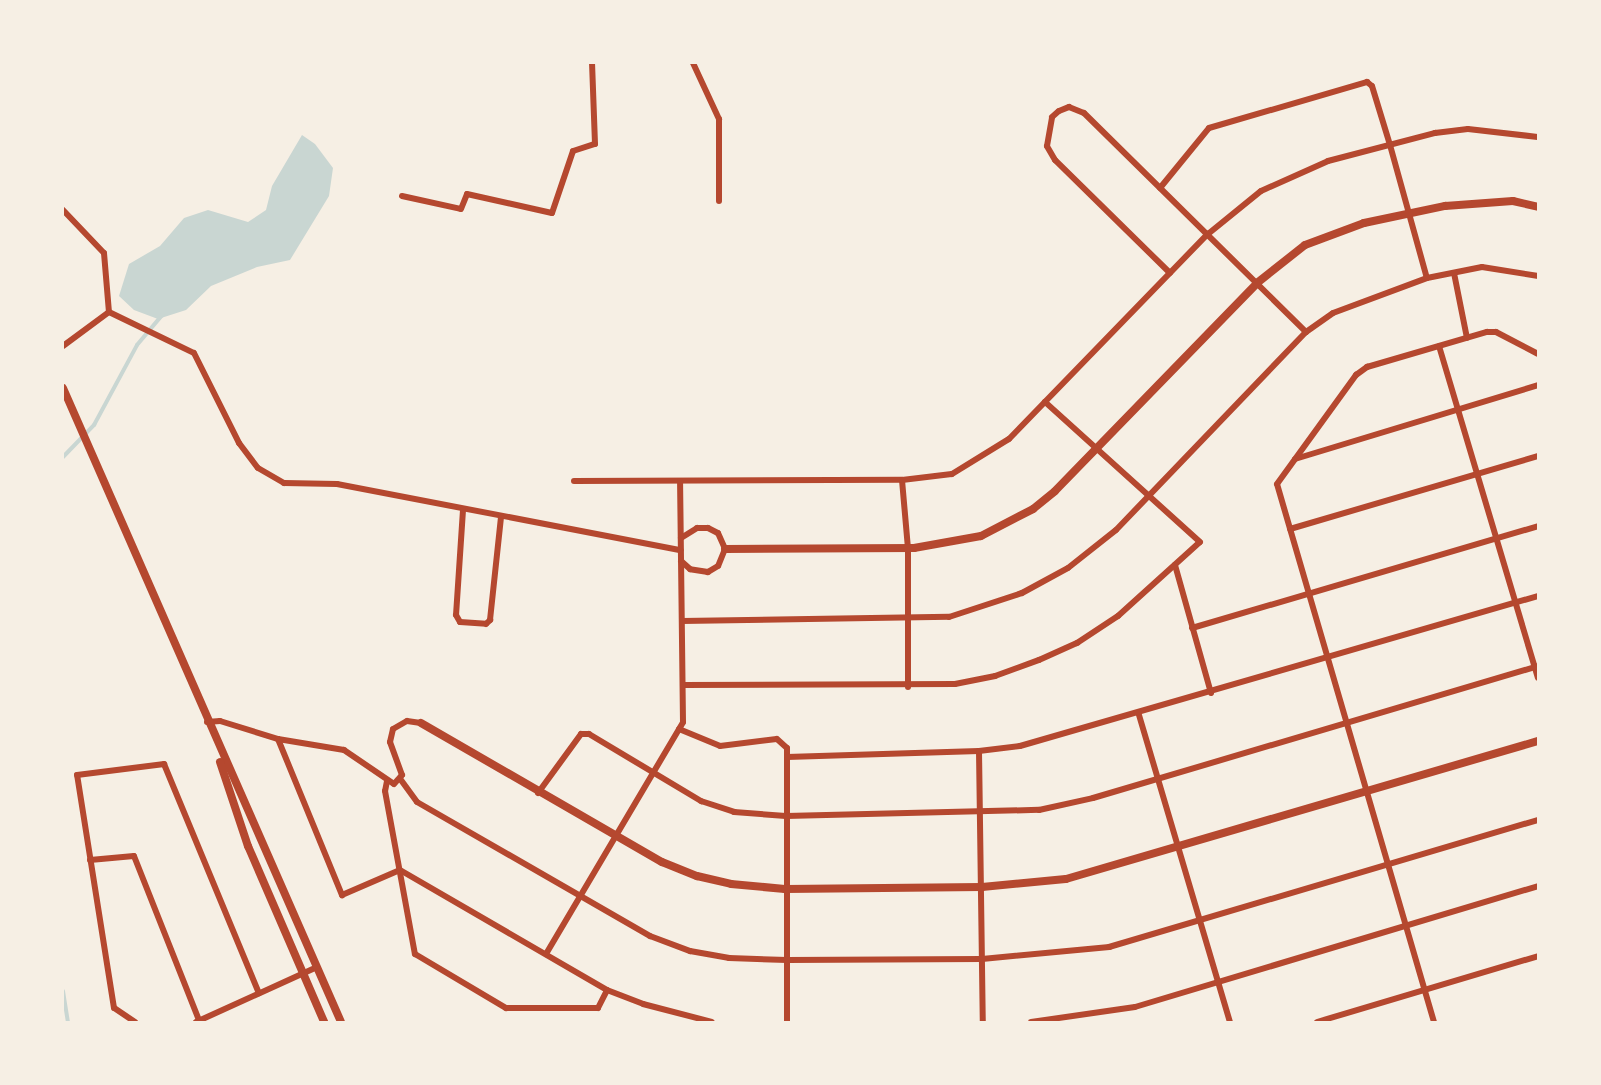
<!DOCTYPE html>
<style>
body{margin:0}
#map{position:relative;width:1601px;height:1085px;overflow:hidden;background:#f6efe4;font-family:"Asap Condensed",sans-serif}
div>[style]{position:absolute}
.water>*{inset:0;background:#c9d6d2}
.stream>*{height:4px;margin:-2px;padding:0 2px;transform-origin:2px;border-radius:2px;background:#c9d6d2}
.minor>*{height:6px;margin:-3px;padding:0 3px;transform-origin:3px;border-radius:3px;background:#b5482f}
.tertiary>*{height:8px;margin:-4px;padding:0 4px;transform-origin:4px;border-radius:4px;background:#b5482f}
span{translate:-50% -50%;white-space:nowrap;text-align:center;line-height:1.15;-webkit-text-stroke:6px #f6efe4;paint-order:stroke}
.frame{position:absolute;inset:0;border:64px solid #f6efe4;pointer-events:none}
</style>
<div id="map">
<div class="water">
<i style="clip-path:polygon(302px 135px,315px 144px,333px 168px,329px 196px,290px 260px,257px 267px,211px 286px,186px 310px,158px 319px,134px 310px,119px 296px,129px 264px,160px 246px,184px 218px,208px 210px,248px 222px,266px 210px,272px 186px)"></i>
</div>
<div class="stream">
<i style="left:63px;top:457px;width:45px;rotate:-45.9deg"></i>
<i style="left:94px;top:425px;width:91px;rotate:-61.7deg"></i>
<i style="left:137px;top:345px;width:39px;rotate:-50deg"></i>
<i style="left:63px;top:991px;width:31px;rotate:81deg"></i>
</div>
<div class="minor">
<i style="left:693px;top:63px;width:62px;rotate:65.1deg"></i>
<i style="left:719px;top:119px;width:82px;rotate:90deg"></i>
<i style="left:1160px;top:188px;width:77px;rotate:-50.8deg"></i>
<i style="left:1209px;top:128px;width:165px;rotate:-16.2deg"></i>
<i style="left:1367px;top:82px;width:6px;rotate:39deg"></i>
<i style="left:1372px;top:86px;width:62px;rotate:73deg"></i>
<i style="left:1390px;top:145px;width:138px;rotate:74.5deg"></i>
<i style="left:402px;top:196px;width:60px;rotate:12.4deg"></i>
<i style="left:461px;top:209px;width:16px;rotate:-68deg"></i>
<i style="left:467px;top:194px;width:87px;rotate:12.6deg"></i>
<i style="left:552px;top:213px;width:65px;rotate:-71.3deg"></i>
<i style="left:573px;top:151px;width:23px;rotate:-18deg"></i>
<i style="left:595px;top:144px;width:81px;rotate:-92.1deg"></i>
<i style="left:63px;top:210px;width:59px;rotate:46.4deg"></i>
<i style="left:104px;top:253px;width:59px;rotate:85.2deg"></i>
<i style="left:1170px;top:273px;width:161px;rotate:-135.5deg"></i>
<i style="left:1055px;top:160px;width:16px;rotate:-120deg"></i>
<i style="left:1047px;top:146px;width:29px;rotate:-80deg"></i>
<i style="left:1052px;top:117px;width:9px;rotate:-41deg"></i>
<i style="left:1059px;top:111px;width:11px;rotate:-22deg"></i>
<i style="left:1069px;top:107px;width:16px;rotate:22deg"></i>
<i style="left:1084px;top:113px;width:312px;rotate:44.6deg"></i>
<i style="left:1454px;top:273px;width:66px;rotate:78.7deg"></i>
<i style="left:63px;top:346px;width:57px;rotate:-36.5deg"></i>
<i style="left:109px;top:312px;width:94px;rotate:25.8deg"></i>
<i style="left:194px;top:353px;width:101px;rotate:63.4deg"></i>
<i style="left:239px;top:443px;width:31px;rotate:53deg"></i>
<i style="left:258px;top:468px;width:30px;rotate:30deg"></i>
<i style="left:284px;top:483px;width:53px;rotate:1.1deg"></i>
<i style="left:337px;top:484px;width:350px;rotate:10.9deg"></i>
<i style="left:1439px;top:346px;width:346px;rotate:73.4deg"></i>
<i style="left:1295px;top:459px;width:254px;rotate:-16.9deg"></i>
<i style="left:902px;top:480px;width:68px;rotate:85deg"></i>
<i style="left:908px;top:548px;width:139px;rotate:90deg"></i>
<i style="left:574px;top:481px;width:328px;rotate:-0.2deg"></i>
<i style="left:902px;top:480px;width:50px;rotate:-6.8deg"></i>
<i style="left:952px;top:474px;width:67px;rotate:-31.6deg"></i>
<i style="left:1009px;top:439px;width:286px;rotate:-45.9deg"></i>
<i style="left:1208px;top:234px;width:68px;rotate:-39.1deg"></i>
<i style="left:1261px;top:191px;width:73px;rotate:-24.1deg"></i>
<i style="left:1328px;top:161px;width:111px;rotate:-14.7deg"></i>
<i style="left:1435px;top:133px;width:33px;rotate:-7deg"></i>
<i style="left:1468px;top:129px;width:70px;rotate:6.5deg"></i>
<i style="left:463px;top:510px;width:105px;rotate:93.8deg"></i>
<i style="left:456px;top:615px;width:8px;rotate:60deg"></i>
<i style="left:460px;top:622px;width:26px;rotate:4deg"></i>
<i style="left:486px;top:624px;width:6px;rotate:-45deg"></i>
<i style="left:490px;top:620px;width:104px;rotate:-83.9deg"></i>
<i style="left:1290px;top:529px;width:259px;rotate:-16.4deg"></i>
<i style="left:681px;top:538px;width:19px;rotate:-32deg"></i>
<i style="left:697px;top:528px;width:11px"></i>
<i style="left:708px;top:528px;width:11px;rotate:27deg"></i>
<i style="left:718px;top:533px;width:17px;rotate:66deg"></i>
<i style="left:725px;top:549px;width:18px;rotate:112deg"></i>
<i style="left:718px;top:566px;width:12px;rotate:149deg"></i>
<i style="left:708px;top:572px;width:18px;rotate:-171deg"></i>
<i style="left:690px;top:569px;width:12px;rotate:-138deg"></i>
<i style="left:1175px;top:565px;width:133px;rotate:74.3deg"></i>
<i style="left:682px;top:621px;width:267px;rotate:-0.9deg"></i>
<i style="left:949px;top:617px;width:77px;rotate:-18.2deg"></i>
<i style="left:1022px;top:593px;width:52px;rotate:-28.5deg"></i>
<i style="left:1068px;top:568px;width:61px;rotate:-38.4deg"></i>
<i style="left:1116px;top:530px;width:274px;rotate:-46.2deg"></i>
<i style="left:1306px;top:332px;width:33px;rotate:-35deg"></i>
<i style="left:1333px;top:313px;width:100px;rotate:-20.4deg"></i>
<i style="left:1427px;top:278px;width:56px;rotate:-11.3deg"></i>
<i style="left:1482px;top:267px;width:57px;rotate:9.1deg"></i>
<i style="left:1192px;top:628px;width:361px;rotate:-16.4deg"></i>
<i style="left:683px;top:685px;width:272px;rotate:-0.2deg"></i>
<i style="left:955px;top:684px;width:41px;rotate:-11.3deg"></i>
<i style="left:995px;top:676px;width:47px;rotate:-20deg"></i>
<i style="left:1039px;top:660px;width:42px;rotate:-24.1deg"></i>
<i style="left:1077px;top:643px;width:49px;rotate:-33.4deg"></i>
<i style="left:1118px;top:616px;width:110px;rotate:-42.1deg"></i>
<i style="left:1200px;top:542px;width:209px;rotate:-137.9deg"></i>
<i style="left:1139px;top:715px;width:320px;rotate:73.5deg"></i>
<i style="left:207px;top:722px;width:13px;rotate:-4deg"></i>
<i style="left:220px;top:721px;width:61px;rotate:17.2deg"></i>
<i style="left:278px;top:739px;width:67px;rotate:9.5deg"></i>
<i style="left:344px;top:750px;width:60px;rotate:34.2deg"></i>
<i style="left:394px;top:784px;width:12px;rotate:-48deg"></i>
<i style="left:402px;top:775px;width:35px;rotate:-110deg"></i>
<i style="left:390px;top:742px;width:13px;rotate:-77deg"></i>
<i style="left:393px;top:729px;width:16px;rotate:-30deg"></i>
<i style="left:407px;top:721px;width:14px;rotate:8deg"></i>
<i style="left:679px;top:729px;width:44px;rotate:22.5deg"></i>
<i style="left:720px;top:746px;width:57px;rotate:-7deg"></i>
<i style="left:777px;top:739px;width:13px;rotate:42deg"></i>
<i style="left:787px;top:748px;width:274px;rotate:90deg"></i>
<i style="left:278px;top:739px;width:169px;rotate:67.7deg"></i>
<i style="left:342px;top:895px;width:63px;rotate:-23.3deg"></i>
<i style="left:400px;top:870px;width:239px;rotate:30.1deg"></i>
<i style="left:607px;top:990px;width:39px;rotate:21deg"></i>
<i style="left:643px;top:1004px;width:71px;rotate:14.6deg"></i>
<i style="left:979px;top:751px;width:271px;rotate:89.2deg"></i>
<i style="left:787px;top:757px;width:192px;rotate:-1.8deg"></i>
<i style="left:979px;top:751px;width:41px;rotate:-7deg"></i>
<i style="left:1020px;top:746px;width:539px;rotate:-16.15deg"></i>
<i style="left:401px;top:780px;width:27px;rotate:54deg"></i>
<i style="left:417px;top:802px;width:269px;rotate:29.9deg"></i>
<i style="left:650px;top:936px;width:43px;rotate:20.6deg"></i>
<i style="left:690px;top:951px;width:40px;rotate:10deg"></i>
<i style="left:729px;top:958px;width:58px;rotate:2deg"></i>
<i style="left:787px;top:960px;width:195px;rotate:-0.3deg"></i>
<i style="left:982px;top:959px;width:128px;rotate:-5.4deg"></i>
<i style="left:1109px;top:947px;width:447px;rotate:-16.5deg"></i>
<i style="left:387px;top:781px;width:10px;rotate:101deg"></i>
<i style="left:385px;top:791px;width:166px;rotate:79.6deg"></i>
<i style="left:415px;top:954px;width:106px;rotate:30.7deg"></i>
<i style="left:506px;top:1008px;width:92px"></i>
<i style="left:598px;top:1008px;width:20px;rotate:-63deg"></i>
<i style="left:538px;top:793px;width:73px;rotate:-53.9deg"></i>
<i style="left:581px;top:734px;width:8px"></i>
<i style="left:589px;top:734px;width:131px;rotate:30.9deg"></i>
<i style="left:701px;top:801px;width:35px;rotate:18deg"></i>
<i style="left:734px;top:812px;width:52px;rotate:4.4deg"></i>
<i style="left:786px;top:816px;width:253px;rotate:-1.4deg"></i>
<i style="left:1039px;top:810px;width:55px;rotate:-12.5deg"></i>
<i style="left:1093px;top:798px;width:464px;rotate:-16.5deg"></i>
<i style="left:90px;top:860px;width:44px;rotate:-5.2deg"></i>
<i style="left:134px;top:856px;width:176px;rotate:68.4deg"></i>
<i style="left:546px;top:954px;width:269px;rotate:-59.4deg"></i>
<i style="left:683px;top:722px;width:241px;rotate:-90.7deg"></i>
<i style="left:135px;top:1022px;width:25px;rotate:-146deg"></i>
<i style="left:114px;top:1008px;width:236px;rotate:-99deg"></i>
<i style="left:77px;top:775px;width:88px;rotate:-7.2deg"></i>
<i style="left:164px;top:764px;width:248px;rotate:67.5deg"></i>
<i style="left:196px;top:1022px;width:133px;rotate:-24.4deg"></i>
<i style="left:1031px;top:1022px;width:105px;rotate:-8.2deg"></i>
<i style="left:1135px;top:1007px;width:421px;rotate:-16.7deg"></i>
<i style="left:1317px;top:1022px;width:231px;rotate:-16.6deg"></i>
<i style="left:1434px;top:1022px;width:560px;rotate:-106.27deg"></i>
<i style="left:1277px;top:484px;width:135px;rotate:-54.1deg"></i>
<i style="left:1356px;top:375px;width:14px;rotate:-36deg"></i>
<i style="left:1367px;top:367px;width:125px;rotate:-16.3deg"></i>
<i style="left:1487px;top:332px;width:9px"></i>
<i style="left:1496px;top:332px;width:47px;rotate:27.6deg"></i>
</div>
<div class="tertiary">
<i style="left:63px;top:388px;width:692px;rotate:66.32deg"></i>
<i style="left:725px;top:549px;width:189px;rotate:-0.3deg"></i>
<i style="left:914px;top:548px;width:68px;rotate:-10.2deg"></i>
<i style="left:981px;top:536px;width:59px;rotate:-27.4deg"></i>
<i style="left:1033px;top:509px;width:28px;rotate:-39deg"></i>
<i style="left:1055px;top:491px;width:290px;rotate:-45.8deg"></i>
<i style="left:1257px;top:283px;width:61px;rotate:-38.4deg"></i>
<i style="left:1305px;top:245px;width:63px;rotate:-20.4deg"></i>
<i style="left:1364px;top:223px;width:83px;rotate:-11.9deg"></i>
<i style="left:1445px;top:206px;width:68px;rotate:-4.2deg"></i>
<i style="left:1513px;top:201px;width:26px;rotate:13deg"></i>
<i style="left:421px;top:723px;width:278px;rotate:30deg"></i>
<i style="left:662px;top:862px;width:38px;rotate:22deg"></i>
<i style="left:697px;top:876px;width:35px;rotate:13deg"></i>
<i style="left:731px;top:884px;width:54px;rotate:5.3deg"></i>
<i style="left:785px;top:889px;width:197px;rotate:-0.6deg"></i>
<i style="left:982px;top:887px;width:84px;rotate:-5.4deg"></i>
<i style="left:1066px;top:879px;width:492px;rotate:-16.3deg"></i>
<i style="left:220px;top:762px;width:89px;rotate:71.6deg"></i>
<i style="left:248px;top:846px;width:192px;rotate:66.6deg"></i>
</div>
<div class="frame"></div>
</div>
